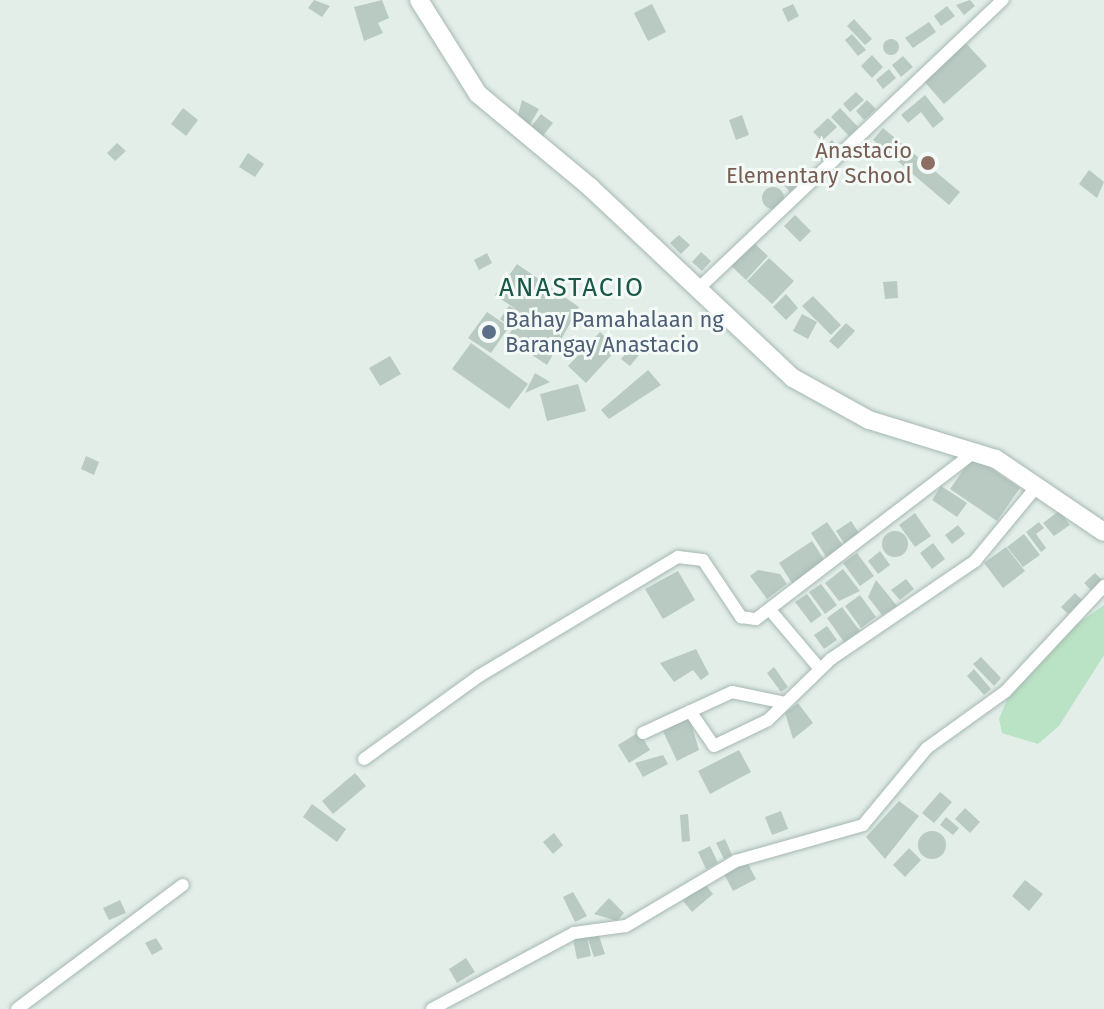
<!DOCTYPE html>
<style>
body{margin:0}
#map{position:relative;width:1104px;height:1009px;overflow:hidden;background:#e3eee9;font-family:"Fira Sans",sans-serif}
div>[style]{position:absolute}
.green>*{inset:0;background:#bae2c4}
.building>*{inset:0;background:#b8cac2}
.round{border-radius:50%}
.roads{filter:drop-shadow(0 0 2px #a5b7b1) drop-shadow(0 0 2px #a5b7b1)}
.street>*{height:12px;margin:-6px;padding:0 6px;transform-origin:6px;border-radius:6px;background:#fff}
.secondary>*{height:18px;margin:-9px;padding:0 9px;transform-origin:9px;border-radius:9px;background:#fff}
.dots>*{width:22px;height:22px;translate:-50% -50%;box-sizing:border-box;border:4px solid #f4faf7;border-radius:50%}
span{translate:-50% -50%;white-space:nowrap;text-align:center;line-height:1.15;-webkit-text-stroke:6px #f4faf7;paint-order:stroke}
.education-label{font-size:22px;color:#785e54}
.right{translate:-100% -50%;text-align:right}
.service-label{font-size:22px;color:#4e5e75}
.left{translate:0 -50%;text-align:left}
.quarter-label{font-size:26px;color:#1a5747;letter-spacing:2px}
</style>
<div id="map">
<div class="green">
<i style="clip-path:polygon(1104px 605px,1104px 655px,1059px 726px,1038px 744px,1002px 733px,999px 719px,1009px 695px,1066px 632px)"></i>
</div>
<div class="building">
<i style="clip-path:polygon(314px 0,330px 6px,322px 17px,308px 8px)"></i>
<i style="clip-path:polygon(382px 0,389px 18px,378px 23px,383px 33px,364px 41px,354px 7px)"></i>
<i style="clip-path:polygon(970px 0,975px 6px,964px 15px,956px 5px)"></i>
<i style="clip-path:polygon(652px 4px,666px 32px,648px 41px,634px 13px)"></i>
<i style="clip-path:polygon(793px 4px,799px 16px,788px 22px,782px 9px)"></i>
<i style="clip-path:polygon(947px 6px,955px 16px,941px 26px,934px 16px)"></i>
<i style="clip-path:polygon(854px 19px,872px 39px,865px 45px,847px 26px)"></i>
<i style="clip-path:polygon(929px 22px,936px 32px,913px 48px,905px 38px)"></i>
<i style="clip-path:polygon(852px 34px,866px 50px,858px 56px,845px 40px)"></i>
<i class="round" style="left:883px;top:39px;width:16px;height:16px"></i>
<i style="clip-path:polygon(964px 41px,987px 66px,944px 104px,922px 79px)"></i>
<i style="clip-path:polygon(872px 55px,883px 67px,872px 78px,861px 66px)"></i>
<i style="clip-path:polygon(903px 56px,913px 67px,901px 77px,892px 65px)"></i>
<i style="clip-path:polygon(889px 69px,896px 78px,883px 89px,876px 80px)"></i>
<i style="clip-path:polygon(856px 92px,864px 100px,850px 112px,843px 104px)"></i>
<i style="clip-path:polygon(925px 95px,944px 119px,933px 128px,921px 112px,908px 123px,901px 115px)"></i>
<i style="clip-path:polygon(522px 100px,539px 109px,529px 126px,517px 119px)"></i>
<i style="clip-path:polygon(867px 100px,876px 109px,864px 120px,856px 111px)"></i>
<i style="clip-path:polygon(183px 108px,198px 120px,186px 136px,171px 124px)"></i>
<i style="clip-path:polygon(840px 108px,858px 127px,849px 136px,831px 117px)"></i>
<i style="clip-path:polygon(541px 114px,553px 123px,542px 137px,530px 128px)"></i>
<i style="clip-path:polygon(742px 115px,749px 135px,736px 140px,729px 120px)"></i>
<i style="clip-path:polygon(828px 118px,837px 127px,822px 141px,813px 132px)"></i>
<i style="clip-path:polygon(883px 128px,960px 192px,949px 205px,873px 140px)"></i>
<i style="clip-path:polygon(832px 140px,840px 149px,823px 162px,816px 154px)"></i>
<i style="clip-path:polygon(117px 143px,126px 151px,115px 161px,107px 153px)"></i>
<i style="clip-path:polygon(248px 153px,264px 164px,255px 177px,239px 167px)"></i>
<i style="clip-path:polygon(1089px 170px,1104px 182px,1097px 198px,1079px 184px)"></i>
<i style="clip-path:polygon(796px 173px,803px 181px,790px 192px,783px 184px)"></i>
<i class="round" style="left:762px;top:187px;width:22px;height:22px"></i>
<i style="clip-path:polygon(795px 215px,811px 231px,800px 242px,784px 226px)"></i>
<i style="clip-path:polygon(679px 235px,690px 245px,681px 254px,670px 243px)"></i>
<i style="clip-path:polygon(750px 239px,768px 256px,746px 280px,728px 263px)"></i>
<i style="clip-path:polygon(701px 252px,711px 261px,702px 271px,692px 262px)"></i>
<i style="clip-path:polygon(487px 253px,492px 263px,479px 270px,474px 260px)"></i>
<i style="clip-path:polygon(769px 258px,794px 281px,772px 304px,747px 281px)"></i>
<i style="clip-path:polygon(517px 264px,579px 307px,547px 365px,507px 338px,513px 328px,500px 319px,509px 306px,517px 310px,495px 295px)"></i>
<i style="clip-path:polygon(897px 281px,898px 298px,885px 299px,883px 282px)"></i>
<i style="clip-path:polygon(786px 294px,798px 308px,786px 320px,773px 307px)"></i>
<i style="clip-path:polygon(813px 296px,841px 325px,831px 335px,802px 306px)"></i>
<i style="clip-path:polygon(487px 312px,509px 327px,491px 353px,468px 338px)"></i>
<i style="clip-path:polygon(802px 314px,817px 322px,808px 339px,793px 331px)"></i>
<i style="clip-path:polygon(846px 323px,855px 331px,838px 349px,829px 341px)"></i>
<i style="clip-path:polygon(600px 332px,618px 348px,586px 383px,568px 366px)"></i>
<i style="clip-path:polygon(471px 343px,528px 384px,509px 409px,452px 369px)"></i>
<i style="clip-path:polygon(631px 348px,639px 355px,630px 366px,621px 359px)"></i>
<i style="clip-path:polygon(390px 356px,401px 374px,380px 386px,369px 368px)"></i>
<i style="clip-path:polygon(648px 370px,661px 385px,609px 419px,601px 410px)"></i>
<i style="clip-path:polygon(535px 373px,550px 382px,525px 393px)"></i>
<i style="clip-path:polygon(578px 384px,586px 411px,547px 421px,540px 394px)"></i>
<i style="clip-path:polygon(86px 456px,99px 462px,94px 475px,81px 469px)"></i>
<i style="clip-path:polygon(973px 456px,1020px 488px,997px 521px,950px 489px)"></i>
<i style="clip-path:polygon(941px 486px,967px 503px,957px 517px,932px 500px)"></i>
<i style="clip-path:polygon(1059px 511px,1070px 525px,1054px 536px,1043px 523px)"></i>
<i style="clip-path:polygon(915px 513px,931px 536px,915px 547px,899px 525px)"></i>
<i style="clip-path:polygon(851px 521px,859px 533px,844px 543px,836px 531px)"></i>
<i style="clip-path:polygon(827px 522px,844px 547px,827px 558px,811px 533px)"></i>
<i style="clip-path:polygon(1039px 522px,1044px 528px,1036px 534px,1046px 548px,1041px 552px,1026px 532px)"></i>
<i style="clip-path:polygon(958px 525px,965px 534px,952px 544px,945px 535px)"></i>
<i class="round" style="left:882px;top:531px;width:26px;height:26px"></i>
<i style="clip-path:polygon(1024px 534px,1040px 555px,1023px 567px,1007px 547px)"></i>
<i style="clip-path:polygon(812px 541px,825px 561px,792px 583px,779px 563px)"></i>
<i style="clip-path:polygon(933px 543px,945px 559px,932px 569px,920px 553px)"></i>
<i style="clip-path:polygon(1006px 547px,1025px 571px,1003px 588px,984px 563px)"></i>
<i style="clip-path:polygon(880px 551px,890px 565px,878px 574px,868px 561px)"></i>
<i style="clip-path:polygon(857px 553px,874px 576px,860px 586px,843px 563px)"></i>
<i style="clip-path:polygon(843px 569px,860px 591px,839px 601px,825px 583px)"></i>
<i style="clip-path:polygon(758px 570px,780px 574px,787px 584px,767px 599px,750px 576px)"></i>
<i style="clip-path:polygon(678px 571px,695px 600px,663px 619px,645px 589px)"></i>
<i style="clip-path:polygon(1095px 573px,1103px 581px,1092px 591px,1084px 583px)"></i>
<i style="clip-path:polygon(906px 579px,914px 589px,900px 600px,891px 590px)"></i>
<i style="clip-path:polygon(876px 580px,897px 606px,882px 615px,868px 597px)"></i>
<i style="clip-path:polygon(821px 584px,837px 605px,825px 614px,809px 592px)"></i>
<i style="clip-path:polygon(1075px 593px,1082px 600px,1068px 614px,1061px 607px)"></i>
<i style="clip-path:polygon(807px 594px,822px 615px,811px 623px,795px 602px)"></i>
<i style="clip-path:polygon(860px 595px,876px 617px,861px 628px,845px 606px)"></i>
<i style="clip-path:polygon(842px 607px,860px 631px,844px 642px,827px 618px)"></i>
<i style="clip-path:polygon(827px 626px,837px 640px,824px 649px,814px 635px)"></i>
<i style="clip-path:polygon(696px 649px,709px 674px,701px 680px,693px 670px,674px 682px,660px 663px)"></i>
<i style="clip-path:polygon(981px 657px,1001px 678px,994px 686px,973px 664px)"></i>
<i style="clip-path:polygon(774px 667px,788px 687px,781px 692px,767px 673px)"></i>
<i style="clip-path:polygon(974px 669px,991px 689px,984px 695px,967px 676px)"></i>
<i style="clip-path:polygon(798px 703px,813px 723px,793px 739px,785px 713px)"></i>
<i style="clip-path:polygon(688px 713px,699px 750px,677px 761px,661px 727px)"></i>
<i style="clip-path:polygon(639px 732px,650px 750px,629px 763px,618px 745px)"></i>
<i style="clip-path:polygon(739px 750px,751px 772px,710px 794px,698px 771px)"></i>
<i style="clip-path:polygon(663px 755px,668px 764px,643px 777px,635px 763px)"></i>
<i style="clip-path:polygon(355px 773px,366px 786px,333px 814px,322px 801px)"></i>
<i style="clip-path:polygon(940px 792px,952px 802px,934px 823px,922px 813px)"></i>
<i style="clip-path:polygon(899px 801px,919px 816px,885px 859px,866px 837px)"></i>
<i style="clip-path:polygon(312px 804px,346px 829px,337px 842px,303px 817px)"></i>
<i style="clip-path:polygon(965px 808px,980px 822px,970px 833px,955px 819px)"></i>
<i style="clip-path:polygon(781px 811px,788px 829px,772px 835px,765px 817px)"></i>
<i style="clip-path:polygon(688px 814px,690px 841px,682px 842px,680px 815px)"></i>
<i style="clip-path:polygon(946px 817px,959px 828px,953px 835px,940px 825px)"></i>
<i class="round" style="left:918px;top:831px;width:28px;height:28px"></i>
<i style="clip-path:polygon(554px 833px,563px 845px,553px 854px,543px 842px)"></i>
<i style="clip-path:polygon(725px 839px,732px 855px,724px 859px,716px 843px)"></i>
<i style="clip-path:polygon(710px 846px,718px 863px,706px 869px,698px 852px)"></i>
<i style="clip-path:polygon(909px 848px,921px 860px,905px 877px,893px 865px)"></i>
<i style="clip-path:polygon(746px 860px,756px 879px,733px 891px,723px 872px)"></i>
<i style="clip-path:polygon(1025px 880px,1043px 894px,1029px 911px,1012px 896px)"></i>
<i style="clip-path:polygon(704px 883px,713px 894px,692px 912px,683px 901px)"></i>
<i style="clip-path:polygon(573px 892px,587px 916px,575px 922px,563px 897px)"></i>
<i style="clip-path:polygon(609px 898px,624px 913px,617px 921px,594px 914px)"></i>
<i style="clip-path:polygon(120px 900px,126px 913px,109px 920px,103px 908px)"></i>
<i style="clip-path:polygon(598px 933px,605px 954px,594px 957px,587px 936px)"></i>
<i style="clip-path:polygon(587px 936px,591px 956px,577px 959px,573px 939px)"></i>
<i style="clip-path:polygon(156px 938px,163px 949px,152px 955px,145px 943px)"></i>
<i style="clip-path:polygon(466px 958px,475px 972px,457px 983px,449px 969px)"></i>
</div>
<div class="roads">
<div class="street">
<i style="left:698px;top:289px;width:420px;rotate:-43.5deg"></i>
<i style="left:770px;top:610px;width:77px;rotate:49.7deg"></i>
<i style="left:690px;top:711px;width:42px;rotate:55.6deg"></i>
<i style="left:714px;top:746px;width:60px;rotate:-25.7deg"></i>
<i style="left:768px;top:720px;width:88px;rotate:-44.1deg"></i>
<i style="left:831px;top:659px;width:174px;rotate:-34.2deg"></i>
<i style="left:975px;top:561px;width:97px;rotate:-50.4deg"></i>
<i style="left:643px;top:733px;width:98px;rotate:-24.7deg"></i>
<i style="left:732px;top:692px;width:54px;rotate:11.7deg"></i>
<i style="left:364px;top:759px;width:142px;rotate:-35.8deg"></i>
<i style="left:479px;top:676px;width:232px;rotate:-30.9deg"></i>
<i style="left:678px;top:557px;width:25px;rotate:7deg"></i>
<i style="left:703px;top:560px;width:69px;rotate:56.3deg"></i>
<i style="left:741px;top:617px;width:15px;rotate:8deg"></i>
<i style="left:756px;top:619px;width:278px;rotate:-37.4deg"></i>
<i style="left:17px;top:1009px;width:207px;rotate:-36.8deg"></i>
<i style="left:432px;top:1009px;width:161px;rotate:-28.2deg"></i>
<i style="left:574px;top:933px;width:52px;rotate:-7.7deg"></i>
<i style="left:626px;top:926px;width:128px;rotate:-30.6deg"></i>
<i style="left:736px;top:861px;width:132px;rotate:-15.8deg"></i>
<i style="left:863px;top:825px;width:100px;rotate:-50.3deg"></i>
<i style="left:927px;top:748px;width:97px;rotate:-35.8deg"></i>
<i style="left:1006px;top:691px;width:144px;rotate:-47deg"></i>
</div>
<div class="secondary">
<i style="left:419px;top:0;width:111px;rotate:57.9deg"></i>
<i style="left:478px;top:94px;width:146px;rotate:39.7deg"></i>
<i style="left:590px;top:187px;width:279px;rotate:43.3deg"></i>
<i style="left:793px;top:378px;width:87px;rotate:28.9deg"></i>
<i style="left:869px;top:420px;width:133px;rotate:17.1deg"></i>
<i style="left:996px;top:459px;width:130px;rotate:34.1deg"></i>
</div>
</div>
<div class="dots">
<i style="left:928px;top:163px;background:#8d6e63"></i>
<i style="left:489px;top:332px;background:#5c6f8a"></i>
</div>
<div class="education-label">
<span class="right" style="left:912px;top:163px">Anastacio<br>Elementary School</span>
</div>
<div class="service-label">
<span class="left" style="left:505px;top:332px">Bahay Pamahalaan ng<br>Barangay Anastacio</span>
</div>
<div class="quarter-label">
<span style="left:572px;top:288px">ANASTACIO</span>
</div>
</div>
